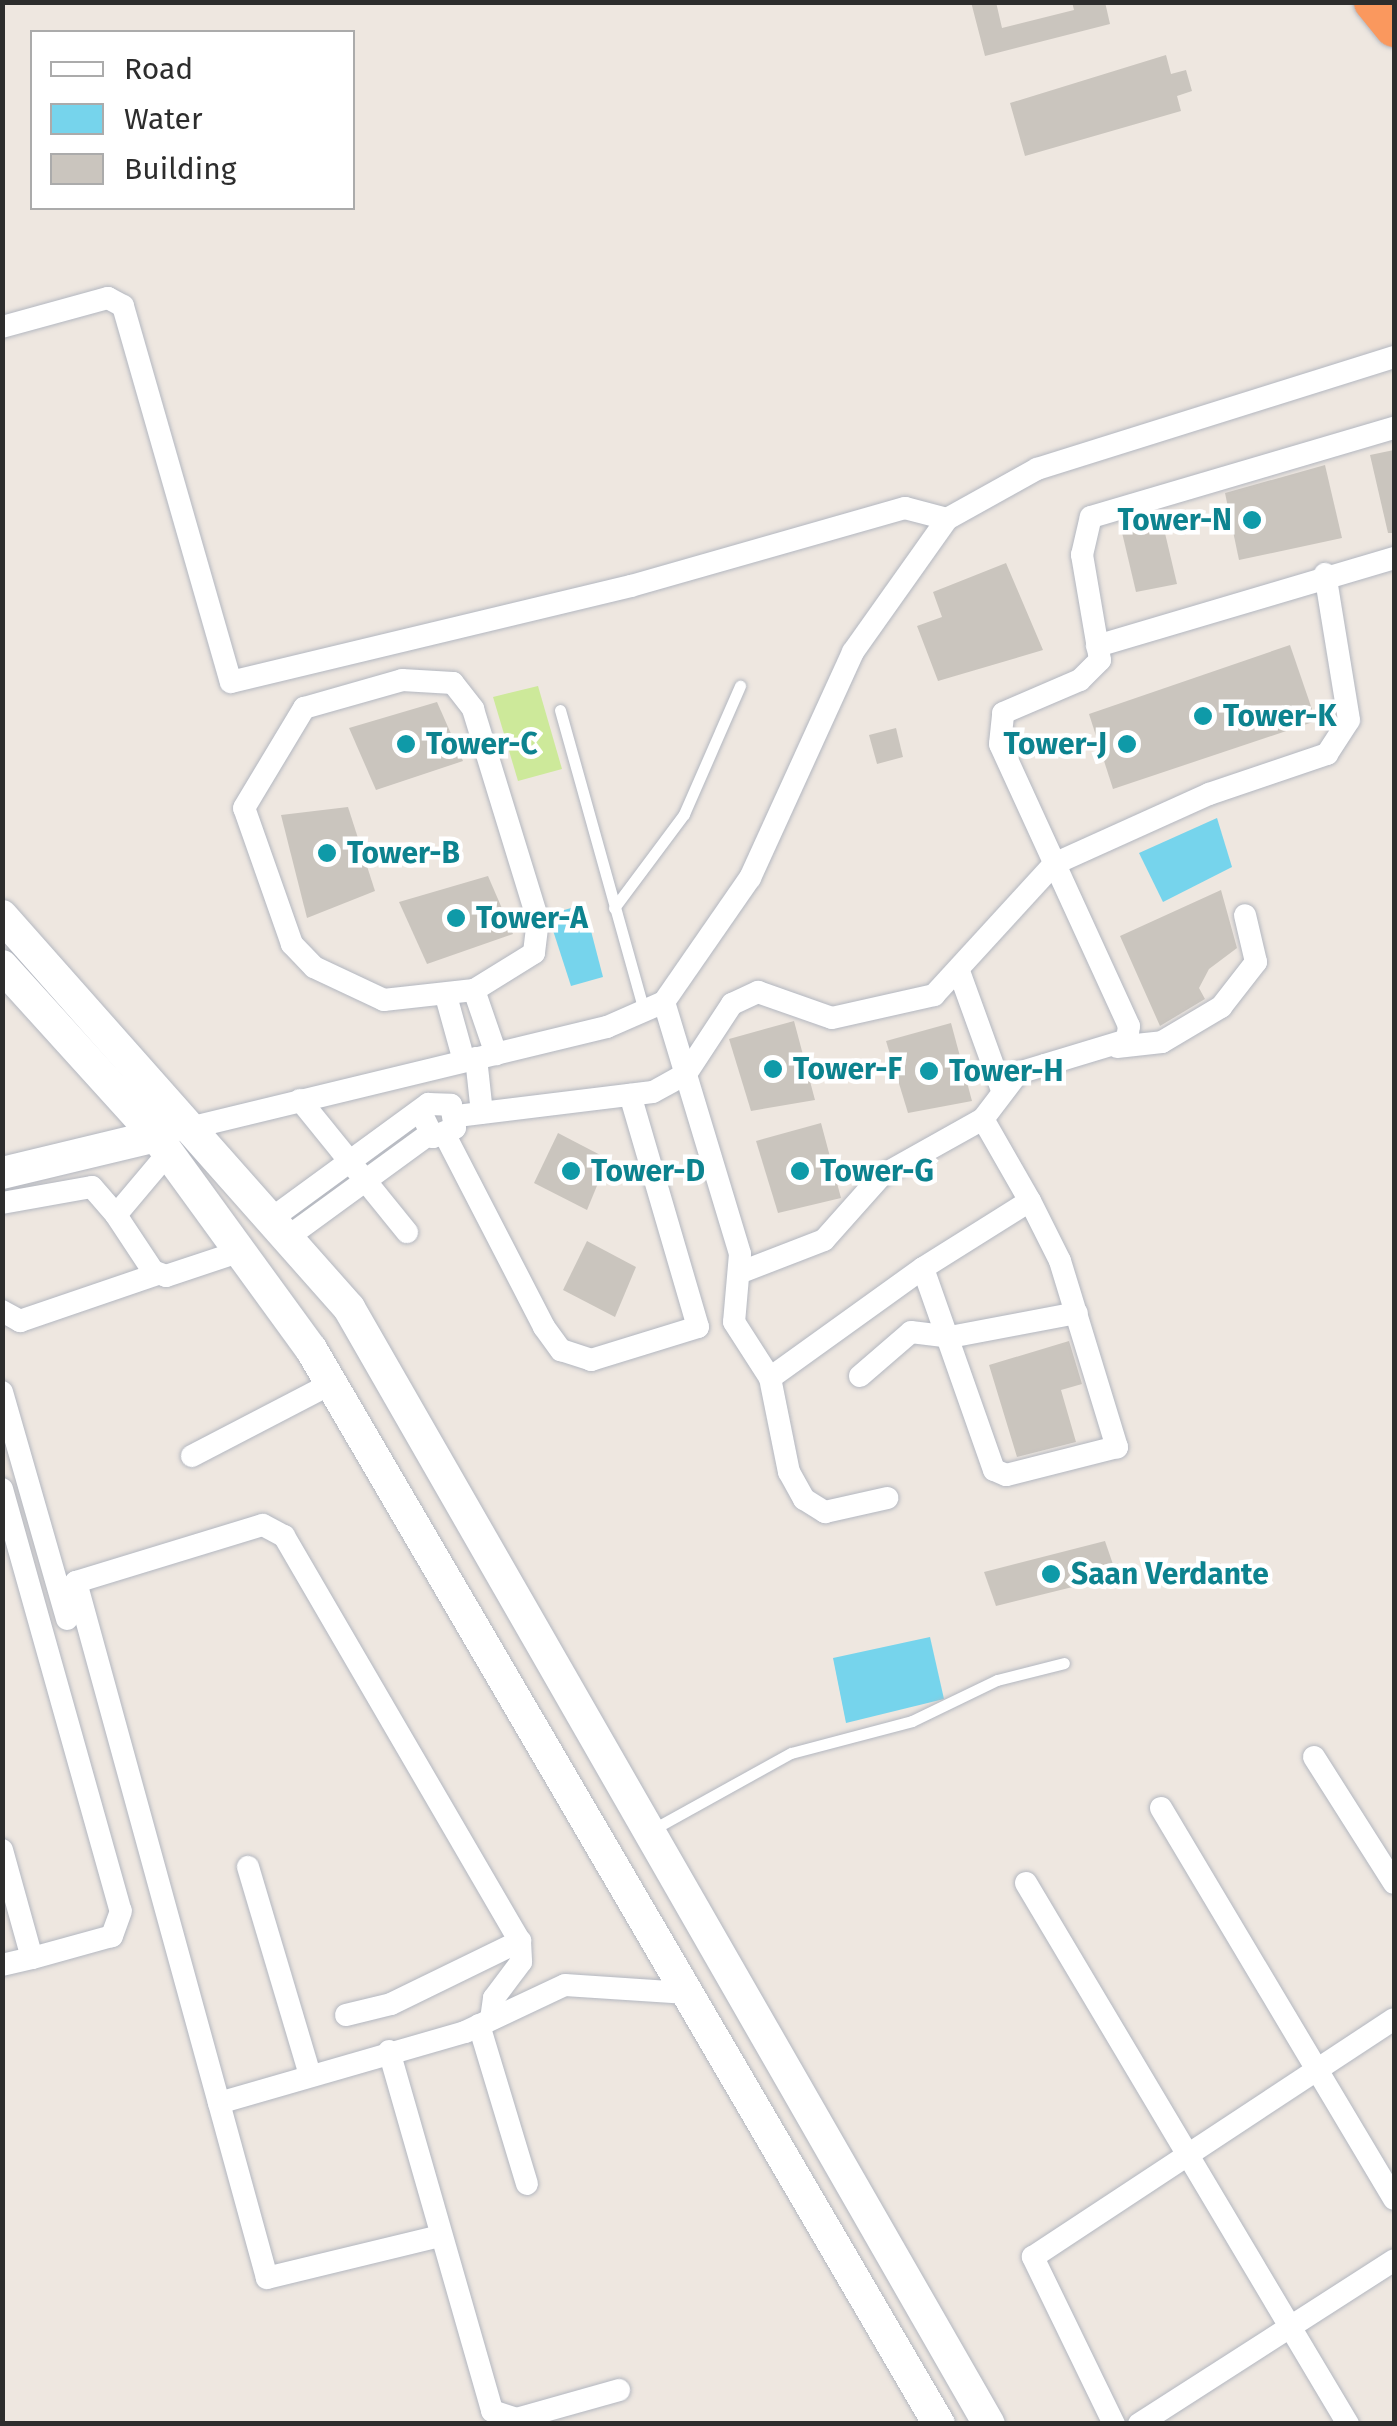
<!DOCTYPE html>
<style>
body{margin:0}
#map{position:relative;width:1397px;height:2426px;overflow:hidden;background:#eee7e0;font-family:"Fira Sans",sans-serif}
div>[style]{position:absolute}
.pitch>*{inset:0;background:#cde99a}
.water>*{inset:0;background:#76d4ec}
.building>*{inset:0;background:#cac5be}
.roads{filter:drop-shadow(0 0 2px #b3b7c0) drop-shadow(0 0 2px #b3b7c0)}
.lane>*{height:11px;margin:-5.5px;padding:0 5.5px;transform-origin:5.5px;border-radius:5.5px;background:#fff}
.street>*{height:22px;margin:-11px;padding:0 11px;transform-origin:11px;border-radius:11px;background:#fff}
.secondary>*{height:32px;margin:-16px;padding:0 16px;transform-origin:16px;border-radius:16px;background:#fff}
.highway>*{height:40px;margin:-20px;padding:0 20px;transform-origin:20px;border-radius:20px;background:#fa985e}
.dots>*{width:28px;height:28px;translate:-50% -50%;box-sizing:border-box;border:5px solid #fff;border-radius:50%}
span{translate:-50% -50%;white-space:nowrap;text-align:center;line-height:1.15;-webkit-text-stroke:9px #fff;paint-order:stroke}
.culture-label{font-size:30px;color:#0d838f;font-weight:700}
.right{translate:-100% -50%;text-align:right}
.left{translate:0 -50%;text-align:left}
.frame{position:absolute;inset:0;border:5px solid #2d2d2d;pointer-events:none}
.legend{position:absolute;left:30px;top:30px;width:325px;height:180px;box-sizing:border-box;background:#fff;border:2px solid #ababab;margin:0;padding:12px 18px;list-style:none;font-size:30px;color:#2d2d2d}
.legend li{display:flex;align-items:center;gap:20px;height:50px}
.legend b{width:50px;border:2px solid #ababab}
</style>
<div id="map">
<div class="pitch">
<i style="clip-path:polygon(538px 686px,562px 769px,518px 781px,493px 697px)"></i>
</div>
<div class="water">
<i style="clip-path:polygon(1217px 818px,1232px 867px,1163px 902px,1139px 853px)"></i>
<i style="clip-path:polygon(584px 904px,603px 977px,571px 986px,548px 915px)"></i>
<i style="clip-path:polygon(930px 1637px,944px 1699px,846px 1723px,833px 1658px)"></i>
</div>
<div class="building">
<i style="clip-path:polygon(971px 2px,996px 2px,1002px 28px,1074px 10px,1072px 2px,1105px 2px,1110px 24px,985px 56px)"></i>
<i style="clip-path:polygon(1166px 55px,1171px 74px,1186px 70px,1192px 91px,1177px 96px,1181px 111px,1025px 156px,1010px 103px)"></i>
<i style="clip-path:polygon(1394px 450px,1394px 533px,1388px 533px,1370px 455px)"></i>
<i style="clip-path:polygon(1325px 465px,1342px 538px,1239px 560px,1225px 493px)"></i>
<i style="clip-path:polygon(1160px 512px,1177px 584px,1136px 592px,1120px 524px)"></i>
<i style="clip-path:polygon(1006px 563px,1043px 650px,938px 681px,917px 626px,942px 617px,933px 592px)"></i>
<i style="clip-path:polygon(1290px 645px,1316px 721px,1113px 789px,1089px 714px)"></i>
<i style="clip-path:polygon(437px 702px,463px 761px,376px 790px,349px 728px)"></i>
<i style="clip-path:polygon(896px 728px,903px 757px,877px 764px,869px 735px)"></i>
<i style="clip-path:polygon(348px 807px,375px 891px,307px 918px,281px 815px)"></i>
<i style="clip-path:polygon(488px 876px,513px 934px,427px 964px,399px 902px)"></i>
<i style="clip-path:polygon(1221px 890px,1237px 948px,1209px 969px,1199px 988px,1205px 999px,1160px 1026px,1120px 936px)"></i>
<i style="clip-path:polygon(794px 1021px,815px 1100px,751px 1111px,729px 1039px)"></i>
<i style="clip-path:polygon(951px 1023px,972px 1101px,908px 1113px,886px 1041px)"></i>
<i style="clip-path:polygon(821px 1123px,841px 1198px,778px 1213px,756px 1141px)"></i>
<i style="clip-path:polygon(558px 1133px,608px 1159px,587px 1210px,534px 1183px)"></i>
<i style="clip-path:polygon(587px 1241px,636px 1267px,615px 1317px,563px 1290px)"></i>
<i style="clip-path:polygon(1069px 1341px,1082px 1384px,1061px 1390px,1076px 1442px,1017px 1457px,989px 1365px)"></i>
<i style="clip-path:polygon(1105px 1541px,1117px 1576px,996px 1606px,984px 1572px)"></i>
</div>
<div class="roads">
<div class="lane">
<i style="left:560px;top:710px;width:316px;rotate:74.4deg"></i>
<i style="left:614px;top:908px;width:117px;rotate:-53.3deg"></i>
<i style="left:684px;top:814px;width:140px;rotate:-66.4deg"></i>
<i style="left:650px;top:1831px;width:161px;rotate:-29deg"></i>
<i style="left:791px;top:1753px;width:125px;rotate:-14.8deg"></i>
<i style="left:912px;top:1721px;width:94px;rotate:-25.8deg"></i>
<i style="left:997px;top:1680px;width:69px;rotate:-14.2deg"></i>
</div>
<div class="street">
<i style="left:2px;top:327px;width:110px;rotate:-15.3deg"></i>
<i style="left:108px;top:298px;width:17px;rotate:28deg"></i>
<i style="left:123px;top:306px;width:391px;rotate:74deg"></i>
<i style="left:231px;top:682px;width:411px;rotate:-13.5deg"></i>
<i style="left:631px;top:586px;width:285px;rotate:-15.9deg"></i>
<i style="left:905px;top:508px;width:43px;rotate:14.7deg"></i>
<i style="left:1097px;top:646px;width:310px;rotate:-16.5deg"></i>
<i style="left:960px;top:974px;width:123px;rotate:70.1deg"></i>
<i style="left:474px;top:990px;width:91px;rotate:173.7deg"></i>
<i style="left:384px;top:1000px;width:77px;rotate:-154.8deg"></i>
<i style="left:314px;top:967px;width:32px;rotate:-134deg"></i>
<i style="left:292px;top:944px;width:144px;rotate:-109.4deg"></i>
<i style="left:244px;top:808px;width:117px;rotate:-59deg"></i>
<i style="left:304px;top:708px;width:102px;rotate:-15.9deg"></i>
<i style="left:402px;top:680px;width:51px;rotate:3.4deg"></i>
<i style="left:453px;top:683px;width:33px;rotate:52deg"></i>
<i style="left:473px;top:709px;width:221px;rotate:72.9deg"></i>
<i style="left:538px;top:920px;width:33px;rotate:97deg"></i>
<i style="left:534px;top:953px;width:70px;rotate:148.3deg"></i>
<i style="left:474px;top:990px;width:68px;rotate:71deg"></i>
<i style="left:446px;top:996px;width:67px;rotate:74.5deg"></i>
<i style="left:664px;top:1002px;width:263px;rotate:73.2deg"></i>
<i style="left:740px;top:1254px;width:68px;rotate:95deg"></i>
<i style="left:734px;top:1322px;width:67px;rotate:57.3deg"></i>
<i style="left:770px;top:1378px;width:96px;rotate:78.6deg"></i>
<i style="left:789px;top:1472px;width:31px;rotate:61deg"></i>
<i style="left:804px;top:1499px;width:25px;rotate:32deg"></i>
<i style="left:825px;top:1512px;width:64px;rotate:-12.7deg"></i>
<i style="left:1117px;top:1047px;width:45px;rotate:-6.3deg"></i>
<i style="left:1162px;top:1042px;width:69px;rotate:-30.7deg"></i>
<i style="left:1221px;top:1007px;width:57px;rotate:-52.1deg"></i>
<i style="left:1256px;top:962px;width:48px;rotate:-103.2deg"></i>
<i style="left:476px;top:1058px;width:55px;rotate:83.8deg"></i>
<i style="left:300px;top:1100px;width:170px;rotate:51deg"></i>
<i style="left:457px;top:1116px;width:197px;rotate:-7deg"></i>
<i style="left:653px;top:1092px;width:38px;rotate:-29deg"></i>
<i style="left:686px;top:1074px;width:84px;rotate:-56.7deg"></i>
<i style="left:732px;top:1004px;width:29px;rotate:-25deg"></i>
<i style="left:758px;top:992px;width:78px;rotate:19.4deg"></i>
<i style="left:832px;top:1018px;width:105px;rotate:-12.7deg"></i>
<i style="left:934px;top:995px;width:178px;rotate:-47.5deg"></i>
<i style="left:1054px;top:864px;width:170px;rotate:-24.3deg"></i>
<i style="left:1209px;top:794px;width:125px;rotate:-18.7deg"></i>
<i style="left:1327px;top:754px;width:40px;rotate:-57.1deg"></i>
<i style="left:1349px;top:720px;width:148px;rotate:-99.3deg"></i>
<i style="left:983px;top:1119px;width:95px;rotate:60.2deg"></i>
<i style="left:1030px;top:1201px;width:67px;rotate:63.4deg"></i>
<i style="left:1060px;top:1261px;width:195px;rotate:73deg"></i>
<i style="left:1117px;top:1447px;width:114px;rotate:165.8deg"></i>
<i style="left:1006px;top:1475px;width:13px;rotate:-157deg"></i>
<i style="left:994px;top:1470px;width:214px;rotate:-109.4deg"></i>
<i style="left:923px;top:1268px;width:126px;rotate:-32.1deg"></i>
<i style="left:181px;top:1130px;width:438px;rotate:-13.6deg"></i>
<i style="left:607px;top:1027px;width:62px;rotate:-23.7deg"></i>
<i style="left:664px;top:1002px;width:151px;rotate:-55.3deg"></i>
<i style="left:750px;top:878px;width:248px;rotate:-65.5deg"></i>
<i style="left:853px;top:652px;width:163px;rotate:-54.7deg"></i>
<i style="left:947px;top:519px;width:103px;rotate:-29.1deg"></i>
<i style="left:1037px;top:469px;width:374px;rotate:-17.4deg"></i>
<i style="left:446px;top:1137px;width:214px;rotate:62.7deg"></i>
<i style="left:544px;top:1327px;width:29px;rotate:54deg"></i>
<i style="left:561px;top:1350px;width:32px;rotate:18deg"></i>
<i style="left:591px;top:1360px;width:112px;rotate:-17.1deg"></i>
<i style="left:698px;top:1327px;width:242px;rotate:-106.3deg"></i>
<i style="left:169px;top:1152px;width:82px;rotate:130.1deg"></i>
<i style="left:116px;top:1215px;width:67px;rotate:56.5deg"></i>
<i style="left:153px;top:1271px;width:14px;rotate:21deg"></i>
<i style="left:166px;top:1276px;width:82px;rotate:-18.4deg"></i>
<i style="left:2px;top:1203px;width:91px;rotate:-10.1deg"></i>
<i style="left:92px;top:1187px;width:37px;rotate:49deg"></i>
<i style="left:271px;top:1219px;width:195px;rotate:-36.2deg"></i>
<i style="left:428px;top:1104px;width:23px;rotate:2deg"></i>
<i style="left:451px;top:1105px;width:23px;rotate:80deg"></i>
<i style="left:455px;top:1128px;width:24px;rotate:158deg"></i>
<i style="left:433px;top:1137px;width:28px;rotate:-116deg"></i>
<i style="left:288px;top:1237px;width:173px;rotate:-36.1deg"></i>
<i style="left:744px;top:1271px;width:86px;rotate:-21.2deg"></i>
<i style="left:824px;top:1240px;width:86px;rotate:-48.3deg"></i>
<i style="left:881px;top:1176px;width:117px;rotate:-29.2deg"></i>
<i style="left:983px;top:1119px;width:58px;rotate:-52.7deg"></i>
<i style="left:1018px;top:1073px;width:114px;rotate:-16.8deg"></i>
<i style="left:1127px;top:1040px;width:14px;rotate:-82deg"></i>
<i style="left:1129px;top:1026px;width:310px;rotate:-114.6deg"></i>
<i style="left:1000px;top:744px;width:31px;rotate:-84deg"></i>
<i style="left:1003px;top:713px;width:84px;rotate:-23.2deg"></i>
<i style="left:1080px;top:680px;width:28px;rotate:-45deg"></i>
<i style="left:1100px;top:660px;width:107px;rotate:-99.7deg"></i>
<i style="left:1082px;top:555px;width:39px;rotate:-77deg"></i>
<i style="left:1091px;top:517px;width:316px;rotate:-16.4deg"></i>
<i style="left:2px;top:1311px;width:21px;rotate:29deg"></i>
<i style="left:20px;top:1321px;width:145px;rotate:-18.9deg"></i>
<i style="left:860px;top:1376px;width:67px;rotate:-40.8deg"></i>
<i style="left:911px;top:1332px;width:39px;rotate:7deg"></i>
<i style="left:950px;top:1337px;width:129px;rotate:-10.7deg"></i>
<i style="left:770px;top:1378px;width:188px;rotate:-35.7deg"></i>
<i style="left:2px;top:1392px;width:236px;rotate:74deg"></i>
<i style="left:192px;top:1456px;width:158px;rotate:-27.5deg"></i>
<i style="left:2px;top:1489px;width:438px;rotate:74.3deg"></i>
<i style="left:121px;top:1911px;width:27px;rotate:110deg"></i>
<i style="left:112px;top:1936px;width:83px;rotate:164.6deg"></i>
<i style="left:1314px;top:1757px;width:149px;rotate:57.6deg"></i>
<i style="left:1161px;top:1808px;width:455px;rotate:59.2deg"></i>
<i style="left:2px;top:1850px;width:112px;rotate:74.5deg"></i>
<i style="left:32px;top:1958px;width:31px;rotate:167deg"></i>
<i style="left:248px;top:1867px;width:217px;rotate:73.4deg"></i>
<i style="left:1026px;top:1883px;width:630px;rotate:59.24deg"></i>
<i style="left:346px;top:2015px;width:46px;rotate:-13.7deg"></i>
<i style="left:391px;top:2004px;width:144px;rotate:-26deg"></i>
<i style="left:479px;top:2025px;width:166px;rotate:73.2deg"></i>
<i style="left:389px;top:2051px;width:374px;rotate:74deg"></i>
<i style="left:492px;top:2411px;width:25px;rotate:18deg"></i>
<i style="left:516px;top:2419px;width:107px;rotate:-15.7deg"></i>
<i style="left:219px;top:2103px;width:256px;rotate:-16.1deg"></i>
<i style="left:465px;top:2032px;width:110px;rotate:-25.2deg"></i>
<i style="left:565px;top:1985px;width:119px;rotate:3.8deg"></i>
<i style="left:436px;top:2237px;width:174px;rotate:166.4deg"></i>
<i style="left:267px;top:2278px;width:722px;rotate:-105.35deg"></i>
<i style="left:76px;top:1582px;width:195px;rotate:-17deg"></i>
<i style="left:263px;top:1525px;width:24px;rotate:28deg"></i>
<i style="left:284px;top:1536px;width:469px;rotate:59.8deg"></i>
<i style="left:520px;top:1941px;width:21px;rotate:87deg"></i>
<i style="left:521px;top:1962px;width:45px;rotate:126.9deg"></i>
<i style="left:494px;top:1998px;width:21px;rotate:98deg"></i>
<i style="left:1114px;top:2424px;width:186px;rotate:-115.9deg"></i>
<i style="left:1033px;top:2257px;width:432px;rotate:-33.4deg"></i>
<i style="left:1139px;top:2424px;width:303px;rotate:-32.7deg"></i>
</div>
<div class="secondary">
<i style="left:2px;top:916px;width:524px;rotate:48.48deg"></i>
<i style="left:349px;top:1308px;width:1286px;rotate:60.17deg"></i>
<i style="left:2px;top:966px;width:229px;rotate:47.8deg"></i>
<i style="left:156px;top:1136px;width:263px;rotate:54deg"></i>
<i style="left:311px;top:1349px;width:1245px;rotate:59.71deg"></i>
<i style="left:2px;top:1173px;width:158px;rotate:-13.5deg"></i>
</div>
<div class="highway">
<i style="left:1374px;top:2px;width:32px;rotate:51deg"></i>
</div>
</div>
<div class="dots">
<i style="left:1252px;top:520px;background:#0f9aa8"></i>
<i style="left:1203px;top:716px;background:#0f9aa8"></i>
<i style="left:406px;top:744px;background:#0f9aa8"></i>
<i style="left:1127px;top:744px;background:#0f9aa8"></i>
<i style="left:327px;top:853px;background:#0f9aa8"></i>
<i style="left:456px;top:918px;background:#0f9aa8"></i>
<i style="left:773px;top:1069px;background:#0f9aa8"></i>
<i style="left:929px;top:1071px;background:#0f9aa8"></i>
<i style="left:571px;top:1171px;background:#0f9aa8"></i>
<i style="left:800px;top:1171px;background:#0f9aa8"></i>
<i style="left:1051px;top:1574px;background:#0f9aa8"></i>
</div>
<div class="culture-label">
<span class="right" style="left:1232px;top:520px">Tower-N</span>
<span class="left" style="left:1223px;top:716px">Tower-K</span>
<span class="left" style="left:426px;top:744px">Tower-C</span>
<span class="right" style="left:1107px;top:744px">Tower-J</span>
<span class="left" style="left:347px;top:853px">Tower-B</span>
<span class="left" style="left:476px;top:918px">Tower-A</span>
<span class="left" style="left:793px;top:1069px">Tower-F</span>
<span class="left" style="left:949px;top:1071px">Tower-H</span>
<span class="left" style="left:591px;top:1171px">Tower-D</span>
<span class="left" style="left:820px;top:1171px">Tower-G</span>
<span class="left" style="left:1071px;top:1574px">Saan Verdante</span>
</div>
<div class="frame"></div>
<ul class="legend">
<li><b style="height:12px;background:#fff"></b>Road</li>
<li><b style="height:28px;background:#76d4ec"></b>Water</li>
<li><b style="height:28px;background:#cac5be"></b>Building</li>
</ul>
</div>
